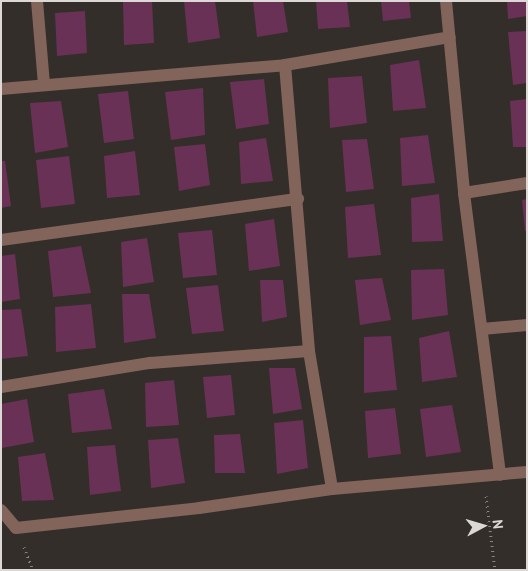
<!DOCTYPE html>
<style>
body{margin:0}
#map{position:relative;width:528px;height:571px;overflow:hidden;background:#332e29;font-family:"PT Sans",sans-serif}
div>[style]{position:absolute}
.building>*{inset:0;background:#693155}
.path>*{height:3px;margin-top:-1.5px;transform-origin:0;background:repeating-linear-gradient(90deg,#898581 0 1px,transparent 0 5px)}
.minor>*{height:12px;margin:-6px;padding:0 6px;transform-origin:6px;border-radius:6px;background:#82645b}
span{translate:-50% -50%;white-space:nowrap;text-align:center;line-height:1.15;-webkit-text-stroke:4px #332e29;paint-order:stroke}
.frame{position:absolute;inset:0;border:2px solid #dbd8d5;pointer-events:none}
.north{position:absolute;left:458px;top:501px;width:50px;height:50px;-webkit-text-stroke:4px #332e29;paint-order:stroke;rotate:84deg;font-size:14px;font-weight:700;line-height:20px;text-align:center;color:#dbd8d5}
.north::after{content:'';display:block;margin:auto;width:18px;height:22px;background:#dbd8d5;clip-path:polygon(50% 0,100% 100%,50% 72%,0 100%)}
</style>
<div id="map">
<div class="building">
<i style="clip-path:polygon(123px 1px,152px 1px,154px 43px,124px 45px)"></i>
<i style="clip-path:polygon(184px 1px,215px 1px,220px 38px,188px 43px)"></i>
<i style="clip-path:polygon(253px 1px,283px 1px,288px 32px,257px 37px)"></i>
<i style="clip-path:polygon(316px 1px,347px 1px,350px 27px,318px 29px)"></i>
<i style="clip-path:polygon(381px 1px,409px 1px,411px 18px,383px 21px)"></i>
<i style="clip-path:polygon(507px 1px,527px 1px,527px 16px,508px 19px)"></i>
<i style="clip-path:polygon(85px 11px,87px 53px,57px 56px,55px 13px)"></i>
<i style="clip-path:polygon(527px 31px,527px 83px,513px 85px,508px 32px)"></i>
<i style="clip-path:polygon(419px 60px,426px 108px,393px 111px,390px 65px)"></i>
<i style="clip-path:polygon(362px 76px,367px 123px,330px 128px,328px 78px)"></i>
<i style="clip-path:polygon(264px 79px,269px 124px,236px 129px,230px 82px)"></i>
<i style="clip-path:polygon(203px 88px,205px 135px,171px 140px,165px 92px)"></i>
<i style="clip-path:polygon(128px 91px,134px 139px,104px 143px,98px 94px)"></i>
<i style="clip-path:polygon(527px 99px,527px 147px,513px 147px,510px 101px)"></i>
<i style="clip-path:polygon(61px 101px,68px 147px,35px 153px,30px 103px)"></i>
<i style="clip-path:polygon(428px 135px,435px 183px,402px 186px,400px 138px)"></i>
<i style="clip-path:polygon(266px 138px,273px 181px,241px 184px,239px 142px)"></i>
<i style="clip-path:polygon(367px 139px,374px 189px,346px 192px,342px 140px)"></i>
<i style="clip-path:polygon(205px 144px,210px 185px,179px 191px,174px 147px)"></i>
<i style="clip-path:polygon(135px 151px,140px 195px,107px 198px,104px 156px)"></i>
<i style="clip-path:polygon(69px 156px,75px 204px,41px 208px,36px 160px)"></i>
<i style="clip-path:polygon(1px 161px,5px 161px,11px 206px,1px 208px)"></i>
<i style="clip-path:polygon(439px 194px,443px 241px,412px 242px,411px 198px)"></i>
<i style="clip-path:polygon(527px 199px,527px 231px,525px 231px,522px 200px)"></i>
<i style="clip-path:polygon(374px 204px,381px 255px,348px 258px,345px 207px)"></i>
<i style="clip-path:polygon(274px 219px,280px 266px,249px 271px,245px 224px)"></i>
<i style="clip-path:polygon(212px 230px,217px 275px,183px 278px,178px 233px)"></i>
<i style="clip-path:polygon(147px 238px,154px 282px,123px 287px,121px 242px)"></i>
<i style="clip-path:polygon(81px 246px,91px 293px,53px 297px,48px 251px)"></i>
<i style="clip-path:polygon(15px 254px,20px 299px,1px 302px,1px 256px)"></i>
<i style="clip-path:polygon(444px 269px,448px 315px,412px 320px,411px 270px)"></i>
<i style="clip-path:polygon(382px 278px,391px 320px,360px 325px,355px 280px)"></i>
<i style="clip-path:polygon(260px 280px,283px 280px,287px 317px,262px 322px)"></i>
<i style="clip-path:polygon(218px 285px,224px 331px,192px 334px,186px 288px)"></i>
<i style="clip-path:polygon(122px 294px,149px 294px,156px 338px,124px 343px)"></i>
<i style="clip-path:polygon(91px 304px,96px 348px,56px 352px,55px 307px)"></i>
<i style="clip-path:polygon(21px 309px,28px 356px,1px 359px,1px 310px)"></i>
<i style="clip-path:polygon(449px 331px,457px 377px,422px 382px,419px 338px)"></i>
<i style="clip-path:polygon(391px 336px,397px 390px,364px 393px,364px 337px)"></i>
<i style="clip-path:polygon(269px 368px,295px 368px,302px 409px,273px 414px)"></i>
<i style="clip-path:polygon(231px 375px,235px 415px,207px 418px,203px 377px)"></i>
<i style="clip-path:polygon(174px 380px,179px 425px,146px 427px,145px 383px)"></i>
<i style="clip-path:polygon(104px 389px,112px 429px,72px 433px,68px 394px)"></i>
<i style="clip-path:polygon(27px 399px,34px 442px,2px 448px,1px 404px)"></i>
<i style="clip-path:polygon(452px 405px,461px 452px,426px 457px,420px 409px)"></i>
<i style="clip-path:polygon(395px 408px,401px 454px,368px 458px,365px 411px)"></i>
<i style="clip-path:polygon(303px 420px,308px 468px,277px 474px,274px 423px)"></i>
<i style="clip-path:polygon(240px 434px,245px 473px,215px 473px,214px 435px)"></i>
<i style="clip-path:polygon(178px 438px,185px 483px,151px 488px,148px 440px)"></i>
<i style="clip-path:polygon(115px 445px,121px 491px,90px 495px,87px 447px)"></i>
<i style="clip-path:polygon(45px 453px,54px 500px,22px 501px,18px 457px)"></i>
</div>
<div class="path">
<i style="left:486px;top:496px;width:75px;rotate:83.1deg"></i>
<i style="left:24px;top:547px;width:25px;rotate:69deg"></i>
</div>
<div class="minor">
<i style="left:37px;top:1px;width:83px;rotate:85.2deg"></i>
<i style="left:446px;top:1px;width:193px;rotate:84.6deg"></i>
<i style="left:464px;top:193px;width:284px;rotate:82.7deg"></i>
<i style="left:285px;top:65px;width:287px;rotate:85.2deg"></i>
<i style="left:309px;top:351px;width:140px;rotate:80.5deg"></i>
<i style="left:1px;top:89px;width:285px;rotate:-4.8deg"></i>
<i style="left:285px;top:65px;width:167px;rotate:-9.6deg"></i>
<i style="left:464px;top:193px;width:64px;rotate:-9deg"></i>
<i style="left:1px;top:240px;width:300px;rotate:-7.9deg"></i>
<i style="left:482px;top:329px;width:45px;rotate:-5.1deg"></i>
<i style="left:1px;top:387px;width:151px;rotate:-9.2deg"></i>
<i style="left:150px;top:363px;width:159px;rotate:-4.3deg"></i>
<i style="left:1px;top:510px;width:23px;rotate:50deg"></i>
<i style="left:16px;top:528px;width:184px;rotate:-6.2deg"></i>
<i style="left:199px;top:508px;width:134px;rotate:-8.1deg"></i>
<i style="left:332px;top:489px;width:196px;rotate:-5deg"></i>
</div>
<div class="frame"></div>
<div class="north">N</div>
</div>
